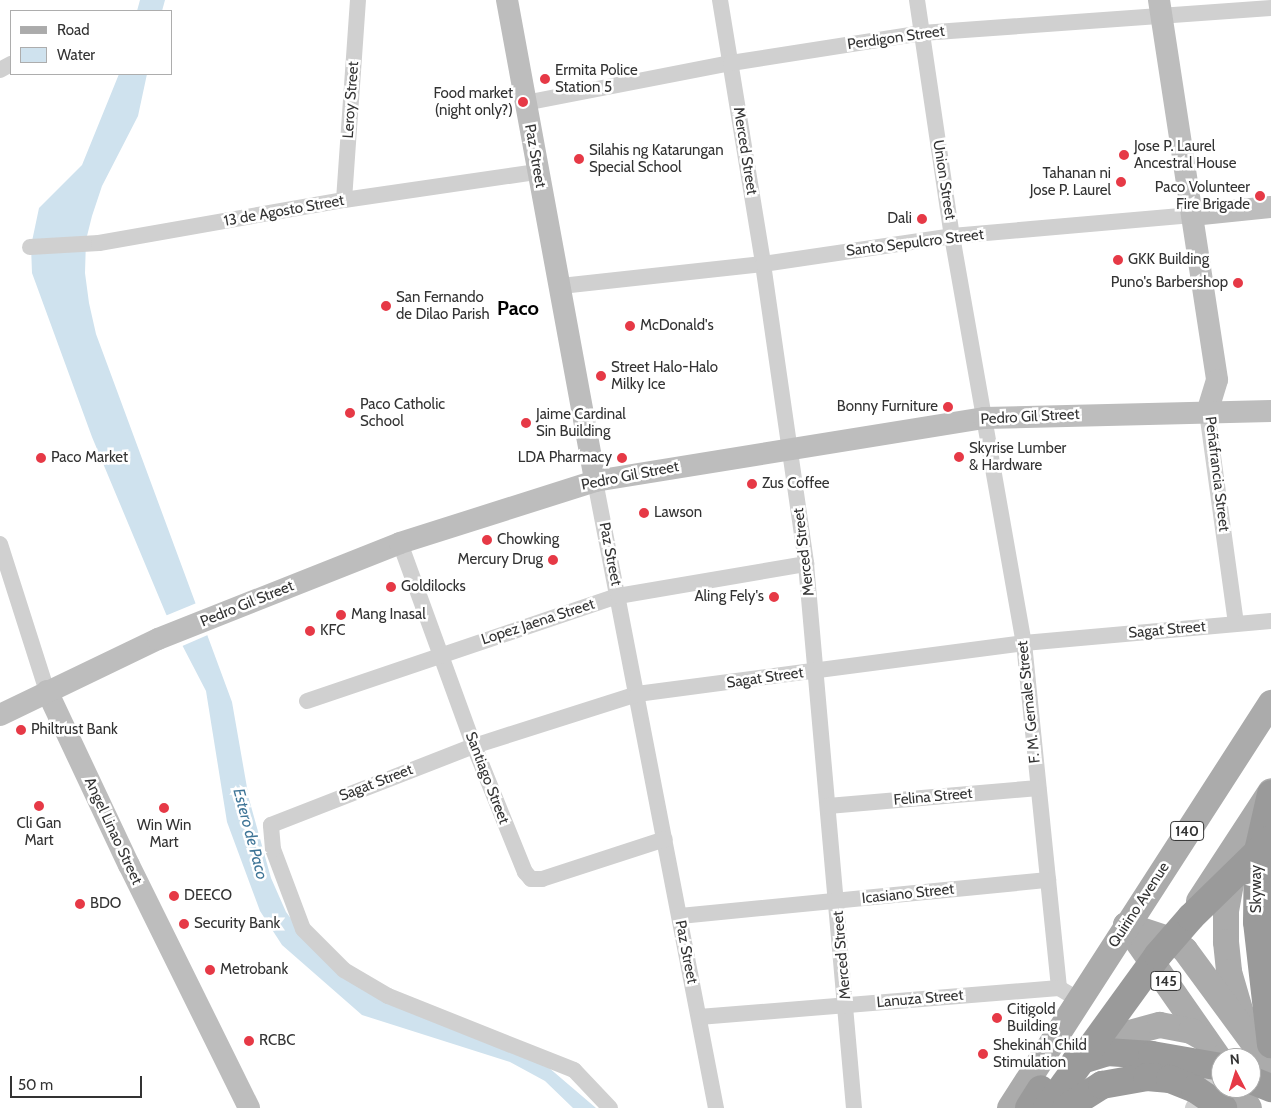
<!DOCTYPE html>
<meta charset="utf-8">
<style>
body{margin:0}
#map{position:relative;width:1271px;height:1108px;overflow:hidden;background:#fff;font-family:Cabin,sans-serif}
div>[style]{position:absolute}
.water>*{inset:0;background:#cfe2ee}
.pier>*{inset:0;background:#fff}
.street>*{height:16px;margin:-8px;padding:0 8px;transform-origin:8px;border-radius:8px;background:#d0d0d0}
.secondary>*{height:22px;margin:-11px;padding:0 11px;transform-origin:11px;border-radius:11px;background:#bdbdbd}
.primary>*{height:26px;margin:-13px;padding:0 13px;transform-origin:13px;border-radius:13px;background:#ababab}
.highway>*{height:28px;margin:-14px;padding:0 14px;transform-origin:14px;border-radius:14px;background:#9a9a9a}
.highway-bridge>*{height:28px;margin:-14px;padding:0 14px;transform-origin:14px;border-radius:14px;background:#9a9a9a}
.dots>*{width:14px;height:14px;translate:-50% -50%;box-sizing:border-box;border:2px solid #fff;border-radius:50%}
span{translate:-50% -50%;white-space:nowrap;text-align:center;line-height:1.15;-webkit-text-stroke:5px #fff;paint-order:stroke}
.shield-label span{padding:1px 4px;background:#fff;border:1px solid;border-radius:4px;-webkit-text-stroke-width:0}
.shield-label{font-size:14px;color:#333;font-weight:700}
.street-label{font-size:15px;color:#333}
.poi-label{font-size:15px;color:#333}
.left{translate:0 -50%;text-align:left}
.right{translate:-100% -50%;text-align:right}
.water-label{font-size:16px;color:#3f7597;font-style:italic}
.district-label{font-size:20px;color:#000;font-weight:700}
.legend{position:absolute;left:10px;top:10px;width:162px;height:65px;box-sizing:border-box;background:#fff;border:1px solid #adadad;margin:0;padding:6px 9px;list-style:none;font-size:15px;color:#333}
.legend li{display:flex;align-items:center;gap:10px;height:25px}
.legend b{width:25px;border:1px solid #adadad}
.north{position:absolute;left:1211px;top:1048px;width:50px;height:50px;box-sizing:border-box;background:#fff;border:1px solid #adadad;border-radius:50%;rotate:355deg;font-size:14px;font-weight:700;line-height:20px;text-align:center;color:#333}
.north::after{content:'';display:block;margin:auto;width:18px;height:22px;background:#e63946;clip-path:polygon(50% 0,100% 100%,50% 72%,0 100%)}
.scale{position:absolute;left:10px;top:1076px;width:132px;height:22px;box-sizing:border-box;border:2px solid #333;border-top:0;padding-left:6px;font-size:15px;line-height:18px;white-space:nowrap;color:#333;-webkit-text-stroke:4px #fff;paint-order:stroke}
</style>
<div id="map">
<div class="water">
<i style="clip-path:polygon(140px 0,165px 0,162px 11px,137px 11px)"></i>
<i style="clip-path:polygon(119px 74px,147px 74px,138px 116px,102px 186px,92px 216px,86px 240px,85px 273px,89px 303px,96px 334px,232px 702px,249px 799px,271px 878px,286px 912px,308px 941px,337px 968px,548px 1067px,596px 1108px,573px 1108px,545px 1081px,510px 1062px,362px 1015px,282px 945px,260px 911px,227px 822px,206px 691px,166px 614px,92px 437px,32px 273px,31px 246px,39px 208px,82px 165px)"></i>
</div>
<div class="pier">
<i style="clip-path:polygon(199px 602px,210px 634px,180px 647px,165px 616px)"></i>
</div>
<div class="street">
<i style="left:720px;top:0;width:267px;rotate:80.7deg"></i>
<i style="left:763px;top:264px;width:303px;rotate:81.8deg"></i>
<i style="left:806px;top:564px;width:546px;rotate:84.96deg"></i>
<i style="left:917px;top:0;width:239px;rotate:81.6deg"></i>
<i style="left:952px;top:236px;width:413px;rotate:80deg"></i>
<i style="left:1024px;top:643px;width:347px;rotate:84.2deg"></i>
<i style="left:0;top:70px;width:13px;rotate:-29deg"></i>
<i style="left:525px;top:103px;width:210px;rotate:-11deg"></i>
<i style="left:731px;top:63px;width:193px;rotate:-8.9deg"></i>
<i style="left:922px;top:33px;width:350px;rotate:-4.1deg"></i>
<i style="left:344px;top:200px;width:200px;rotate:-86deg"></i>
<i style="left:30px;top:247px;width:69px;rotate:-3.3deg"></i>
<i style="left:99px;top:243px;width:249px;rotate:-10deg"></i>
<i style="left:344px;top:200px;width:195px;rotate:-8.3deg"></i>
<i style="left:561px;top:286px;width:203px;rotate:-6.2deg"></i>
<i style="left:763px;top:264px;width:191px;rotate:-8.4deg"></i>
<i style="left:952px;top:236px;width:241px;rotate:-5deg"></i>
<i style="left:1207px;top:412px;width:213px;rotate:82.2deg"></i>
<i style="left:595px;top:481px;width:639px;rotate:79.08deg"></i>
<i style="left:400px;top:543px;width:216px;rotate:70deg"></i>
<i style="left:474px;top:746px;width:136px;rotate:68deg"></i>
<i style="left:525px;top:872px;width:9px;rotate:49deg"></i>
<i style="left:531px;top:879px;width:11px"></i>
<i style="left:542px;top:879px;width:129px;rotate:-18deg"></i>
<i style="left:0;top:544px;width:154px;rotate:72.3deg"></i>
<i style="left:307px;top:701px;width:328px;rotate:-18.7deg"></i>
<i style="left:618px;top:596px;width:191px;rotate:-9.7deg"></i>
<i style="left:828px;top:806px;width:211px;rotate:-4.9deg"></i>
<i style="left:680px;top:916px;width:370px;rotate:-5.6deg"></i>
<i style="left:699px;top:1017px;width:361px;rotate:-4.6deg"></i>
<i style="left:1059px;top:988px;width:12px;rotate:31deg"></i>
<i style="left:610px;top:1108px;width:52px;rotate:-133.5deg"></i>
<i style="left:574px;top:1070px;width:200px;rotate:-158.3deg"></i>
<i style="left:388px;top:996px;width:51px;rotate:-149.4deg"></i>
<i style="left:344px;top:970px;width:58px;rotate:-135deg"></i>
<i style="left:303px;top:929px;width:85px;rotate:-110.6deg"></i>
<i style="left:273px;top:849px;width:24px;rotate:-95deg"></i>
<i style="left:271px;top:825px;width:218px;rotate:-21.3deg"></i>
<i style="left:474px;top:746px;width:171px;rotate:-17.7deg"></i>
<i style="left:637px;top:694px;width:390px;rotate:-7.5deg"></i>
<i style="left:1024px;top:643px;width:248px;rotate:-5.1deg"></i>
<i style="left:1193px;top:1108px;width:55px;rotate:-63deg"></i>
</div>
<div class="secondary">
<i style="left:507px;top:0;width:489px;rotate:79.6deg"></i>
<i style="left:1159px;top:0;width:384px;rotate:81.3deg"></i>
<i style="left:1217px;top:380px;width:34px;rotate:107deg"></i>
<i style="left:1192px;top:215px;width:79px;rotate:-5.8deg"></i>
<i style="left:47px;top:691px;width:192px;rotate:64.8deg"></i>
<i style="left:129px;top:865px;width:271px;rotate:63.7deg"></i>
<i style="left:0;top:715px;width:175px;rotate:-25.7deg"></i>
<i style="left:158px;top:639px;width:260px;rotate:-21.6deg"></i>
<i style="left:400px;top:543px;width:205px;rotate:-17.6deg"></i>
<i style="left:595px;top:481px;width:394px;rotate:-9.2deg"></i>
<i style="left:984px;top:418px;width:287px;rotate:-1.4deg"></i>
</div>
<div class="primary">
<i style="left:1234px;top:867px;width:45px;rotate:100.3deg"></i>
<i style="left:1226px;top:911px;width:31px;rotate:90deg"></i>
<i style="left:1226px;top:942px;width:30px;rotate:84deg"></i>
<i style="left:1229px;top:972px;width:60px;rotate:73.7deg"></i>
<i style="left:1199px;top:901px;width:131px;rotate:-56.8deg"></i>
<i style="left:1126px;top:925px;width:51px;rotate:18.4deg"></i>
<i style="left:1174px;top:941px;width:14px;rotate:39deg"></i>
<i style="left:1185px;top:950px;width:145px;rotate:53.7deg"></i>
<i style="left:1126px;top:925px;width:166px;rotate:55.1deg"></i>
<i style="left:1103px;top:1049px;width:24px;rotate:-36deg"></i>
<i style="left:1122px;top:1035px;width:39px;rotate:-15deg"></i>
<i style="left:1160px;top:1025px;width:32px;rotate:11deg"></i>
<i style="left:1191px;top:1031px;width:16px;rotate:30deg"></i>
<i style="left:1237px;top:1088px;width:23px;rotate:59deg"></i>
<i style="left:1010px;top:1108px;width:482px;rotate:-57.2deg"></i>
</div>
<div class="highway">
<i style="left:1271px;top:794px;width:58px;rotate:102.8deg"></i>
<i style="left:1258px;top:851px;width:71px;rotate:90.8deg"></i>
<i style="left:1257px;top:922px;width:123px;rotate:83.5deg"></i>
<i style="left:1029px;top:1108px;width:22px;rotate:-58deg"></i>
</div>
<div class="highway-bridge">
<i style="left:1075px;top:1062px;width:34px;rotate:-17deg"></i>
<i style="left:1107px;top:1052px;width:45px;rotate:3.8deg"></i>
<i style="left:1152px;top:1055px;width:70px;rotate:9.9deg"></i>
<i style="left:1251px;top:1080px;width:22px;rotate:22deg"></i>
<i style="left:1047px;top:1108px;width:189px;rotate:-54deg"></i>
<i style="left:1158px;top:955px;width:50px;rotate:-49deg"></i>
<i style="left:1191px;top:917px;width:112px;rotate:-44.3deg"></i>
<i style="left:1066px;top:1108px;width:43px;rotate:-32.6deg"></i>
<i style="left:1102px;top:1085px;width:46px;rotate:-10.1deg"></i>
<i style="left:1147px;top:1077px;width:23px;rotate:5deg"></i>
<i style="left:1170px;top:1079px;width:27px;rotate:22deg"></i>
<i style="left:1195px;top:1089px;width:34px;rotate:34deg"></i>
</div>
<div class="dots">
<i style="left:545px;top:79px;background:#e63946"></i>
<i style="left:523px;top:102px;background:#e63946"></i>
<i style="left:1124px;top:155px;background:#e63946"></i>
<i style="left:579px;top:159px;background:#e63946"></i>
<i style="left:1121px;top:182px;background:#e63946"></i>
<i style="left:1260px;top:196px;background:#e63946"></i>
<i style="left:922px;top:219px;background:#e63946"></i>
<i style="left:1118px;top:260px;background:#e63946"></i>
<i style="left:1238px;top:283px;background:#e63946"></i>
<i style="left:386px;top:306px;background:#e63946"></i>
<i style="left:630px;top:326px;background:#e63946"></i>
<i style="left:601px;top:376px;background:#e63946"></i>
<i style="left:948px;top:407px;background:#e63946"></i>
<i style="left:350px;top:413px;background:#e63946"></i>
<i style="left:526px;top:423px;background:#e63946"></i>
<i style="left:959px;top:457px;background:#e63946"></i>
<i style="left:41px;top:458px;background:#e63946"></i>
<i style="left:622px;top:458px;background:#e63946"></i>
<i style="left:752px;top:484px;background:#e63946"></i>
<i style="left:644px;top:513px;background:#e63946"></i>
<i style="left:487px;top:540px;background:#e63946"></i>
<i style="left:553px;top:560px;background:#e63946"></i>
<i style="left:391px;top:587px;background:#e63946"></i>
<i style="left:774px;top:597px;background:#e63946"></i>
<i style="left:341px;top:615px;background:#e63946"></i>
<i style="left:310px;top:631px;background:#e63946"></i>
<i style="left:21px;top:730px;background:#e63946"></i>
<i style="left:39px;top:806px;background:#e63946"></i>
<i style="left:164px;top:808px;background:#e63946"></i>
<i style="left:174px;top:896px;background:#e63946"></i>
<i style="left:80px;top:904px;background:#e63946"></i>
<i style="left:184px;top:924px;background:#e63946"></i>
<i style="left:210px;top:970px;background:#e63946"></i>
<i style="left:997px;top:1018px;background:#e63946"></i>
<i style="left:249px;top:1041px;background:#e63946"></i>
<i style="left:983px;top:1054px;background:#e63946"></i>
</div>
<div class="shield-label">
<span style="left:1187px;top:831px">140</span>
<span style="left:1166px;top:981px">145</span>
</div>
<div class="street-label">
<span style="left:896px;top:38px;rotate:-8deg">Perdigon Street</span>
<span style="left:351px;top:100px;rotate:-86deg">Leroy Street</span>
<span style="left:745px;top:151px;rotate:81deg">Merced Street</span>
<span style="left:535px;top:156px;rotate:80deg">Paz Street</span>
<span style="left:944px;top:180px;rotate:81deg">Union Street</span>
<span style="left:284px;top:211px;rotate:-10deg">13 de Agosto Street</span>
<span style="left:915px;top:243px;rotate:-7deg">Santo Sepulcro Street</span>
<span style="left:1030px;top:417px;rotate:-3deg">Pedro Gil Street</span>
<span style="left:1217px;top:474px;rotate:83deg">Peñafrancia Street</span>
<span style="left:630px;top:476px;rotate:-11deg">Pedro Gil Street</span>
<span style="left:804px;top:552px;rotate:-97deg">Merced Street</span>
<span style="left:610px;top:554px;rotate:79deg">Paz Street</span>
<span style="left:247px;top:604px;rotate:-22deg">Pedro Gil Street</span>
<span style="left:538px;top:622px;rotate:-18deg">Lopez Jaena Street</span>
<span style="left:1167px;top:630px;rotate:-5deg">Sagat Street</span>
<span style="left:765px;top:678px;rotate:-8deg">Sagat Street</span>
<span style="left:1029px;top:702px;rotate:-96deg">F. M. Gernale Street</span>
<span style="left:487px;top:778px;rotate:69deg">Santiago Street</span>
<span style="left:376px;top:783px;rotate:-21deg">Sagat Street</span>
<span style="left:933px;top:797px;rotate:-5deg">Felina Street</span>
<span style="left:113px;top:831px;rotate:65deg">Angel Linao Street</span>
<span style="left:1257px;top:889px;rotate:-90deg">Skyway</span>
<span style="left:908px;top:894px;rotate:-6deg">Icasiano Street</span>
<span style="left:1139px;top:905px;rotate:-57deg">Quirino Avenue</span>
<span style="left:686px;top:952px;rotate:79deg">Paz Street</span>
<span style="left:842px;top:955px;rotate:-95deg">Merced Street</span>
<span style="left:920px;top:999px;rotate:-5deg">Lanuza Street</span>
</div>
<div class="poi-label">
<span class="left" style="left:555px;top:79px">Ermita Police<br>Station 5</span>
<span class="right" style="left:513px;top:102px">Food market<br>(night only?)</span>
<span class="left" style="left:1134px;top:155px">Jose P. Laurel<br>Ancestral House</span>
<span class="left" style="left:589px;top:159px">Silahis ng Katarungan<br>Special School</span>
<span class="right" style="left:1111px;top:182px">Tahanan ni<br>Jose P. Laurel</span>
<span class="right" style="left:1250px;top:196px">Paco Volunteer<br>Fire Brigade</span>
<span class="right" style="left:912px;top:219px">Dali</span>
<span class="left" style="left:1128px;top:260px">GKK Building</span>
<span class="right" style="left:1228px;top:283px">Puno's Barbershop</span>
<span class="left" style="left:396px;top:306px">San Fernando<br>de Dilao Parish</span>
<span class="left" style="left:640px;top:326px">McDonald's</span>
<span class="left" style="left:611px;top:376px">Street Halo-Halo<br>Milky Ice</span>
<span class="left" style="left:360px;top:413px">Paco Catholic<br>School</span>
<span class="right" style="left:938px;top:407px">Bonny Furniture</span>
<span class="left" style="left:536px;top:423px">Jaime Cardinal<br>Sin Building</span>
<span class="left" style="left:969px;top:457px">Skyrise Lumber<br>&amp; Hardware</span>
<span class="left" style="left:51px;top:458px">Paco Market</span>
<span class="right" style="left:612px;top:458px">LDA Pharmacy</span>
<span class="left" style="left:762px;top:484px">Zus Coffee</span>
<span class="left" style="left:654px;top:513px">Lawson</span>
<span class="left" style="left:497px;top:540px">Chowking</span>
<span class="right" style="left:543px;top:560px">Mercury Drug</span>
<span class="left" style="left:401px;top:587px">Goldilocks</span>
<span class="right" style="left:764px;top:597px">Aling Fely's</span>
<span class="left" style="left:351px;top:615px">Mang Inasal</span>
<span class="left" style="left:320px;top:631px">KFC</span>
<span class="left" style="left:31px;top:730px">Philtrust Bank</span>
<span style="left:39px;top:832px">Cli Gan<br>Mart</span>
<span style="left:164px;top:834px">Win Win<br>Mart</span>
<span class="left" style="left:184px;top:896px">DEECO</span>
<span class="left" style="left:90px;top:904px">BDO</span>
<span class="left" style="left:194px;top:924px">Security Bank</span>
<span class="left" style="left:220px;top:970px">Metrobank</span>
<span class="left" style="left:1007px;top:1018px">Citigold<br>Building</span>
<span class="left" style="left:259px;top:1041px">RCBC</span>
<span class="left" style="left:993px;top:1054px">Shekinah Child<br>Stimulation</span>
</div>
<div class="water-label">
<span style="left:250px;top:834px;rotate:75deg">Estero de Paco</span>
</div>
<div class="district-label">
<span style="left:518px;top:308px">Paco</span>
</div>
<ul class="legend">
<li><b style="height:6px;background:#ababab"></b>Road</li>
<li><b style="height:14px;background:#cfe2ee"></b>Water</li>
</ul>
<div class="north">N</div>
<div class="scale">50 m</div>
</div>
